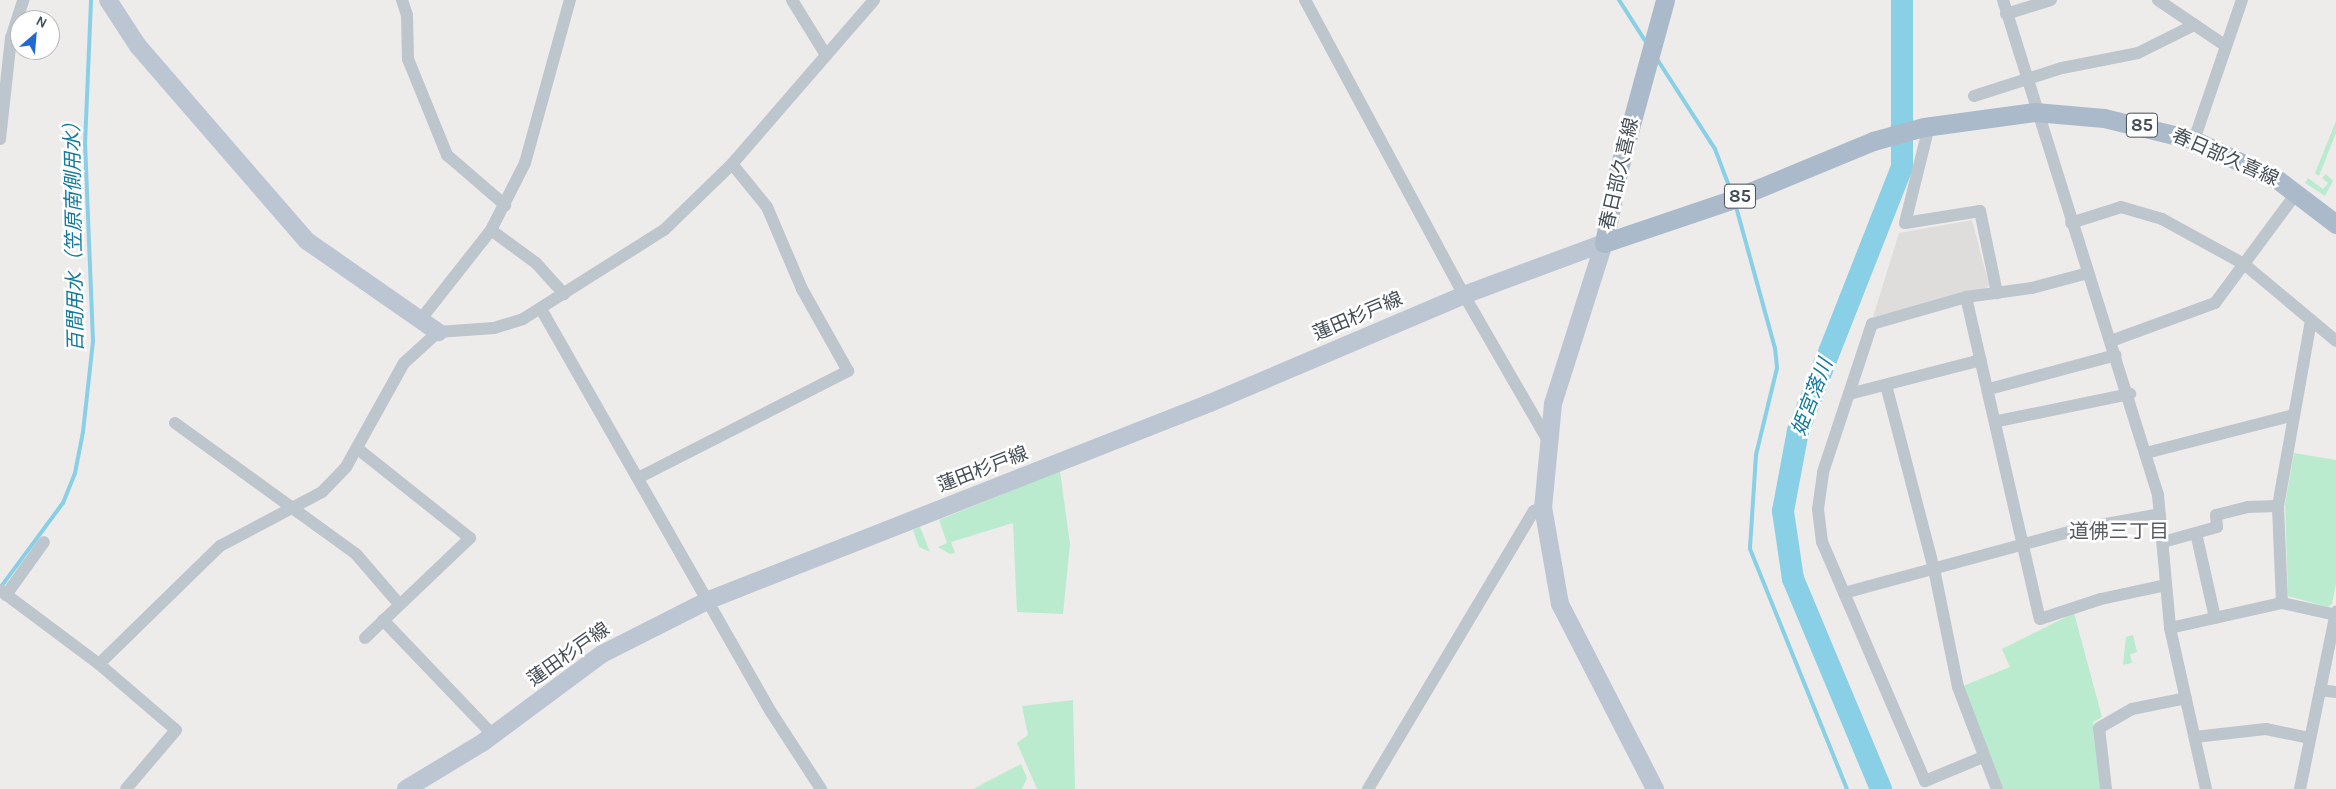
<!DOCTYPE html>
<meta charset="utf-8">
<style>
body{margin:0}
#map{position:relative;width:2336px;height:789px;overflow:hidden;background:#eeebeb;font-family:Karla,"Noto Sans JP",sans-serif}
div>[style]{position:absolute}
.education>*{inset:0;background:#dfdcdc}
.green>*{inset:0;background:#baebce}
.stream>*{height:4px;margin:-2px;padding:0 2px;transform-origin:2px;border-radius:2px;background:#89d0e6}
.river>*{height:22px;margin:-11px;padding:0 11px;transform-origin:11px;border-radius:11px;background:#89d0e6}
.street>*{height:12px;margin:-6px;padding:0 6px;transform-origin:6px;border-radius:6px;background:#bdc5cd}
.secondary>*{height:18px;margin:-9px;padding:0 9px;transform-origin:9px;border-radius:9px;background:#bcc6d2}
.primary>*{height:19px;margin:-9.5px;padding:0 9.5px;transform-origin:9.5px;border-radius:9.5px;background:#abbaca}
span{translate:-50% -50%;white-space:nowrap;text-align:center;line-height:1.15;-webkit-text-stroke:5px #fff;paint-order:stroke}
.shield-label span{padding:1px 4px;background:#fff;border:1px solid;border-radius:4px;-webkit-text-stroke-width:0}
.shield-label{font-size:18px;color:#454e57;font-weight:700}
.street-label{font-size:19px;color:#454e57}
.water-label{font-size:20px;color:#137c9c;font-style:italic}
.neighbourhood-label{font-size:20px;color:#585b60}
.north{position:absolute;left:10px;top:10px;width:50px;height:50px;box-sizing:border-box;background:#fff;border:1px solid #b5b8bc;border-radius:50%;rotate:27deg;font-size:14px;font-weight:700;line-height:20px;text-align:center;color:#454e57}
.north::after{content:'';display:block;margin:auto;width:18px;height:22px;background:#2169d2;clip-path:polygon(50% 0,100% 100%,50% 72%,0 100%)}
</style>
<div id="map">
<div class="education">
<i style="clip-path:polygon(1972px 220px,1989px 285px,1985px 290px,1873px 317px,1899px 233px)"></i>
</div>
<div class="green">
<i style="clip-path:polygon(2336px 121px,2336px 133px,2319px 176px,2315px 173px)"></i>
<i style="clip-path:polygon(2326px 174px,2333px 181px,2325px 196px,2305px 183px,2308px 178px,2323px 189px,2328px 183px,2322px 178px)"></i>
<i style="clip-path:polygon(2294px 453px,2336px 460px,2336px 583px,2332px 604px,2328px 607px,2288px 596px,2285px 504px)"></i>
<i style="clip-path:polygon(1060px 471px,1070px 544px,1063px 614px,1017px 612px,1013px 523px,951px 542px,955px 553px,950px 554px,938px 547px,947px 543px,939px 520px)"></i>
<i style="clip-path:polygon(920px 527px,930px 552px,919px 547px,913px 530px)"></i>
<i style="clip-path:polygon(2074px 613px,2102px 717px,2093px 722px,2100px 789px,2003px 789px,1963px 686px,2010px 667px,2002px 649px)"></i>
<i style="clip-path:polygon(2133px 635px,2137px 652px,2130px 654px,2132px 663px,2123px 665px,2126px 637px)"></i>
<i style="clip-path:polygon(1073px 700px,1075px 789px,1037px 789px,1017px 743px,1028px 735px,1022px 706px)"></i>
<i style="clip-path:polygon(1021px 764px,1027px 778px,1022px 789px,973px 789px)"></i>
</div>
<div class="stream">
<i style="left:1619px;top:0;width:50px;rotate:57.3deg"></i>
<i style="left:1657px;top:59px;width:107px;rotate:57.2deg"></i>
<i style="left:1715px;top:149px;width:48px;rotate:69.3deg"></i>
<i style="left:1735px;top:203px;width:150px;rotate:74.6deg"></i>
<i style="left:1775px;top:348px;width:20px;rotate:84deg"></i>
<i style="left:1777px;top:368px;width:89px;rotate:103.6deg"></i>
<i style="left:1756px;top:455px;width:94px;rotate:93.7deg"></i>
<i style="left:1750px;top:549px;width:259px;rotate:68deg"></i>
<i style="left:0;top:588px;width:106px;rotate:-53.5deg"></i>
<i style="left:63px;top:503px;width:32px;rotate:-68deg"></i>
<i style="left:75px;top:473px;width:42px;rotate:-79deg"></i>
<i style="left:83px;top:432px;width:92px;rotate:-83.7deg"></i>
<i style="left:93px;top:341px;width:197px;rotate:-92.3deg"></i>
<i style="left:85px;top:144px;width:144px;rotate:-87.6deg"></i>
</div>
<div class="river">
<i style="left:1881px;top:789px;width:228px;rotate:-112.7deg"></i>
<i style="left:1793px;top:579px;width:69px;rotate:-98.4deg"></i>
<i style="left:1783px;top:511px;width:81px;rotate:-79.4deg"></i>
<i style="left:1798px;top:431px;width:284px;rotate:-68.5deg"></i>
<i style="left:1902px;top:167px;width:167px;rotate:-90deg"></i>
</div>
<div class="street">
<i style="left:402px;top:0;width:16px;rotate:72deg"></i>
<i style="left:407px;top:15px;width:44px;rotate:88.7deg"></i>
<i style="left:408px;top:59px;width:104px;rotate:67.9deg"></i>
<i style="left:447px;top:155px;width:77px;rotate:40.8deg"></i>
<i style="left:792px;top:0;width:65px;rotate:58.3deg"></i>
<i style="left:1305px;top:0;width:335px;rotate:61.7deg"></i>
<i style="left:1464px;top:295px;width:166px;rotate:60deg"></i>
<i style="left:2003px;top:0;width:519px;rotate:72.61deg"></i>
<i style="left:2158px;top:495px;width:134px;rotate:84.8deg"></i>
<i style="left:2170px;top:628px;width:165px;rotate:77.4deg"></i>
<i style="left:2158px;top:0;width:78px;rotate:34.1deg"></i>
<i style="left:2006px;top:14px;width:47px;rotate:-17.3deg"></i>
<i style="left:1974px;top:96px;width:92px;rotate:-17.7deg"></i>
<i style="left:2062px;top:68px;width:77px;rotate:-11.2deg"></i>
<i style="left:2138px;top:53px;width:63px;rotate:-26.6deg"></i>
<i style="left:1929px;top:126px;width:100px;rotate:103.9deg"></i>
<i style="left:1905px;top:223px;width:76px;rotate:-9.1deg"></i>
<i style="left:1980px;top:211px;width:84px;rotate:78.3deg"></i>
<i style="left:0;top:139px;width:102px;rotate:-83.8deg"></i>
<i style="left:11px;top:38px;width:40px;rotate:-72deg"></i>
<i style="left:2194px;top:140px;width:148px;rotate:-71.1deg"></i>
<i style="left:2071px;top:223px;width:52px;rotate:-17.7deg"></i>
<i style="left:2121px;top:207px;width:43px;rotate:16.3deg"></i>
<i style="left:2162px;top:219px;width:94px;rotate:28.8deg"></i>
<i style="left:2244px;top:264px;width:120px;rotate:39.9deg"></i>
<i style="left:491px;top:230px;width:56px;rotate:36.3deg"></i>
<i style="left:536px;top:263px;width:42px;rotate:47.9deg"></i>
<i style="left:1966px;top:297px;width:330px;rotate:77.1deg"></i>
<i style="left:2040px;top:619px;width:64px;rotate:-18.2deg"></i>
<i style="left:2101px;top:599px;width:66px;rotate:-12.2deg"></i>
<i style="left:541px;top:309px;width:464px;rotate:60.3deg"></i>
<i style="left:771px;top:712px;width:92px;rotate:57deg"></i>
<i style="left:421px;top:319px;width:113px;rotate:-51.8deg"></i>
<i style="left:491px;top:230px;width:75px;rotate:-63.1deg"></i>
<i style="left:525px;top:163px;width:169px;rotate:-74.6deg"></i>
<i style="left:2111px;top:341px;width:111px;rotate:-20.1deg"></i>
<i style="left:2215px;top:303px;width:138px;rotate:-53.5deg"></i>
<i style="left:1886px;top:385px;width:190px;rotate:75.4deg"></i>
<i style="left:1934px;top:569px;width:120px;rotate:78.5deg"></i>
<i style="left:1958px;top:687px;width:109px;rotate:69.1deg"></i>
<i style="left:1989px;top:389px;width:131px;rotate:-15deg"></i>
<i style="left:1849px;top:394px;width:136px;rotate:-14.4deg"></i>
<i style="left:1998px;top:421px;width:135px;rotate:-11.6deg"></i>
<i style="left:175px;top:423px;width:223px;rotate:35.9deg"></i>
<i style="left:356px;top:554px;width:66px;rotate:49.3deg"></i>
<i style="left:358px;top:449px;width:143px;rotate:38.5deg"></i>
<i style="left:470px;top:538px;width:145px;rotate:136.4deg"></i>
<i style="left:2146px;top:453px;width:153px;rotate:-14.4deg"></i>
<i style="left:638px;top:478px;width:236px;rotate:-27deg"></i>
<i style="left:848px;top:371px;width:94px;rotate:-119.3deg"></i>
<i style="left:802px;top:289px;width:89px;rotate:-113.1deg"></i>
<i style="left:767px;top:207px;width:55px;rotate:-129.1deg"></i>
<i style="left:2196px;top:533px;width:87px;rotate:77.4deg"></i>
<i style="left:2163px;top:542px;width:56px;rotate:-15.5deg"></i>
<i style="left:2217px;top:527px;width:12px;rotate:-95deg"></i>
<i style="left:2216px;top:515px;width:32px;rotate:-14deg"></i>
<i style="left:2247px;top:507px;width:31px;rotate:-2deg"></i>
<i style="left:0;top:590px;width:124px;rotate:36.8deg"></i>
<i style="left:99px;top:664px;width:101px;rotate:40.6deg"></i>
<i style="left:176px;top:730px;width:77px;rotate:130.3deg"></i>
<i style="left:1844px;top:593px;width:249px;rotate:-15.2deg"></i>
<i style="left:2084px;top:528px;width:77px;rotate:-10.4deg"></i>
<i style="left:6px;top:595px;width:65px;rotate:-54.4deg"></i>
<i style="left:2282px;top:603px;width:97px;rotate:-92.4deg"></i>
<i style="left:2278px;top:506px;width:188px;rotate:-79.9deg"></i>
<i style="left:383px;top:620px;width:159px;rotate:46.3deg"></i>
<i style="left:2170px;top:628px;width:115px;rotate:-12.6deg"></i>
<i style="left:2282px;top:603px;width:55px;rotate:12.5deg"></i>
<i style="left:99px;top:664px;width:169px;rotate:-44.3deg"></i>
<i style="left:220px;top:546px;width:115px;rotate:-27.9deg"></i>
<i style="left:322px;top:492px;width:35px;rotate:-46deg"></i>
<i style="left:346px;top:467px;width:119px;rotate:-60.9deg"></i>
<i style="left:404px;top:363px;width:46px;rotate:-42.4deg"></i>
<i style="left:438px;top:332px;width:56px;rotate:-4.1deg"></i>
<i style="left:494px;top:328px;width:30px;rotate:-17deg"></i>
<i style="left:523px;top:319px;width:167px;rotate:-32.3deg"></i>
<i style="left:664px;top:230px;width:95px;rotate:-44.1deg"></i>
<i style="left:732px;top:164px;width:217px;rotate:-49.1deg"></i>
<i style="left:2320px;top:690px;width:16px;rotate:7deg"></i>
<i style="left:2195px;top:737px;width:71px;rotate:-6.4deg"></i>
<i style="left:2266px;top:729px;width:45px;rotate:11.6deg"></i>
<i style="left:1983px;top:757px;width:63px;rotate:157.5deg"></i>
<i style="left:1925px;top:781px;width:260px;rotate:-113.3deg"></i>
<i style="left:1822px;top:542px;width:33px;rotate:-97deg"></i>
<i style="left:1818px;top:509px;width:37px;rotate:-82deg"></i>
<i style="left:1823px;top:472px;width:156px;rotate:-71.7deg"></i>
<i style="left:1872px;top:324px;width:98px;rotate:-16deg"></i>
<i style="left:1966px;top:297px;width:67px;rotate:-7.8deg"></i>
<i style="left:2032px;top:288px;width:58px;rotate:-15deg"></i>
<i style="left:1368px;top:789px;width:324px;rotate:-59.2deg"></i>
<i style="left:1534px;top:511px;width:10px;rotate:-24deg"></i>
<i style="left:2106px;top:789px;width:61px;rotate:-96.5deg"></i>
<i style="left:2099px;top:728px;width:38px;rotate:-30deg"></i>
<i style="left:2132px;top:709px;width:55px;rotate:-11.5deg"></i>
<i style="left:2300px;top:789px;width:181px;rotate:-78.5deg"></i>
</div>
<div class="secondary">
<i style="left:108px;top:0;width:55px;rotate:56.9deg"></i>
<i style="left:138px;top:46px;width:258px;rotate:49.1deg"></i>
<i style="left:307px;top:241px;width:160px;rotate:34.8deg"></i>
<i style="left:1604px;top:243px;width:169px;rotate:107.6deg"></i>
<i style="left:1553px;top:404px;width:103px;rotate:95.5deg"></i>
<i style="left:1543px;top:507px;width:98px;rotate:80.1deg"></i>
<i style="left:1560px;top:604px;width:208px;rotate:62.8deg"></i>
<i style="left:406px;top:789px;width:89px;rotate:-31.2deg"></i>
<i style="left:482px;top:743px;width:149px;rotate:-36.6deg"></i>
<i style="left:602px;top:654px;width:120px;rotate:-26.8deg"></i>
<i style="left:709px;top:600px;width:538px;rotate:-21.47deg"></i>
<i style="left:1210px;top:403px;width:276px;rotate:-23deg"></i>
<i style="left:1464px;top:295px;width:149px;rotate:-20.4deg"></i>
</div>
<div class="primary">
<i style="left:1604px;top:243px;width:131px;rotate:-18.7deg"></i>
<i style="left:1728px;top:201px;width:157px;rotate:-22.5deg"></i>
<i style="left:1873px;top:141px;width:53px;rotate:-15.4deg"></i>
<i style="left:1924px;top:127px;width:112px;rotate:-7.7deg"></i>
<i style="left:2035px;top:112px;width:69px;rotate:5deg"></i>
<i style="left:2104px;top:118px;width:93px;rotate:13.7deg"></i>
<i style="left:2194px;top:140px;width:93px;rotate:25.5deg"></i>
<i style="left:2278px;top:180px;width:73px;rotate:37.2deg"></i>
<i style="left:1604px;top:243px;width:72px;rotate:-78.8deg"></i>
<i style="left:1618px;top:172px;width:178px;rotate:-74.7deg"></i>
</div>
<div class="shield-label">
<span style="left:2142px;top:125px">85</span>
<span style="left:1740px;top:196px">85</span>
</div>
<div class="street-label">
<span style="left:2225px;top:158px;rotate:24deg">春日部久喜線</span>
<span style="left:1620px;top:174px;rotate:-77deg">春日部久喜線</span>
<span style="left:1358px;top:317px;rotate:-23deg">蓮田杉戸線</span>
<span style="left:983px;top:470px;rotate:-21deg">蓮田杉戸線</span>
<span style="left:569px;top:655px;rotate:-35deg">蓮田杉戸線</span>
</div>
<div class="water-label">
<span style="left:74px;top:232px;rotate:-91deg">百間用水（笠原南側用水）</span>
<span style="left:1812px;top:397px;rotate:-69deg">姫宮落川</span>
</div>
<div class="neighbourhood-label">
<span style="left:2119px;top:531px">道佛三丁目</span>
</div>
<div class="north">N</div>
</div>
